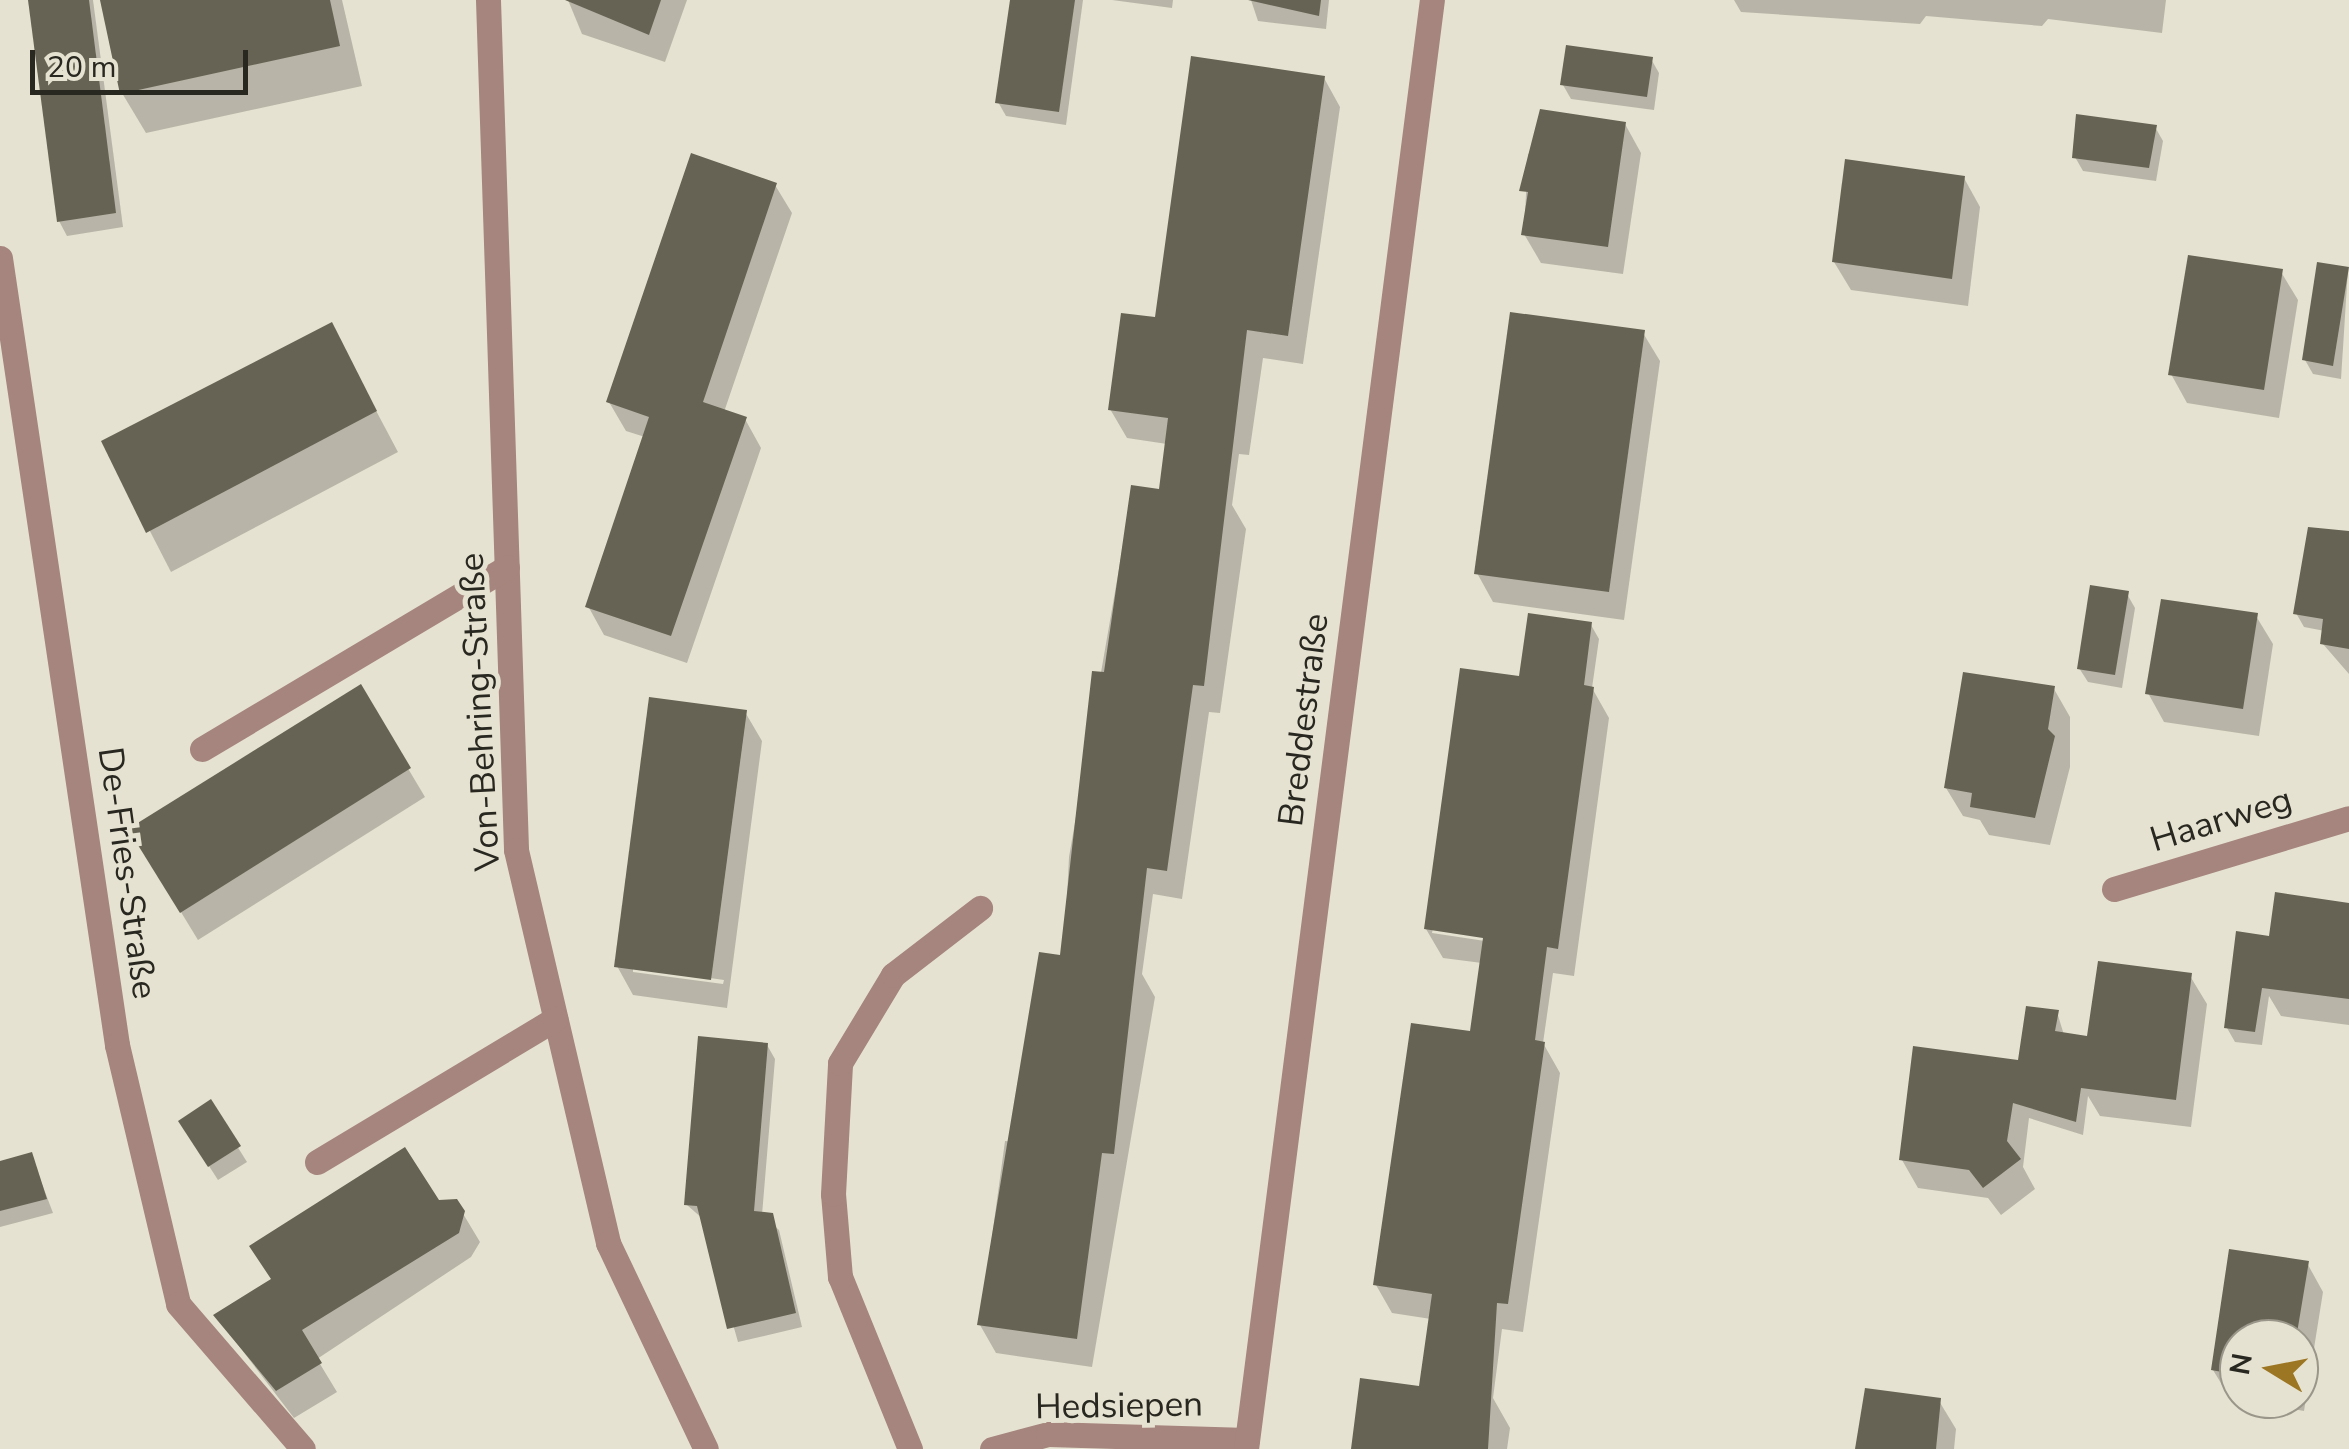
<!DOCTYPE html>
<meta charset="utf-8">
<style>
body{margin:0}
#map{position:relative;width:2349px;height:1449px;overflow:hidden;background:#e6e2d1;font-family:"Nunito Sans",sans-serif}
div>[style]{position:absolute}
.shadow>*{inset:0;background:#0003}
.building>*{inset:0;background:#666354}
.minor>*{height:25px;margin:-12.5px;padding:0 12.5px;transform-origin:12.5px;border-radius:12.5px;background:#a5857d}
span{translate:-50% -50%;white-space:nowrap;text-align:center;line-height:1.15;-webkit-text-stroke:10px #e6e2d1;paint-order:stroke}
.street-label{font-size:35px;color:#282720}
.north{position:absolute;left:2219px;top:1319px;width:100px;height:100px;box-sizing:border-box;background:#e6e2d1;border:2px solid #9a978a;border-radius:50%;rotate:280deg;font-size:28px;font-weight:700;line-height:40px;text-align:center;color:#282720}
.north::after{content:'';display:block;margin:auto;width:35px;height:45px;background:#9c7622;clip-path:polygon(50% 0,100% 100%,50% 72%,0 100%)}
.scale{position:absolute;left:30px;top:50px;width:218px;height:45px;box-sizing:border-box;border:5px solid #282720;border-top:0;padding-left:12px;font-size:30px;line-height:35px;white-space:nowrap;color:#282720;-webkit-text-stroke:8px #e6e2d1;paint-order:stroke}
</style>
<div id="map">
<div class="shadow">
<i style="clip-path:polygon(31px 0,93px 0,123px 227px,67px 236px,59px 221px)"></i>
<i style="clip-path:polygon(102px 0,342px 0,362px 86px,146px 133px,122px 93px)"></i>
<i style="clip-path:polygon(568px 0,687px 0,665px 62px,582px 34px)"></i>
<i style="clip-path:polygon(1012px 0,1083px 0,1066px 125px,1006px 116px,998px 102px)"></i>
<i style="clip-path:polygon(1112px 0,1173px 0,1172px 8px)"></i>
<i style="clip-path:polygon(1251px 0,1329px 0,1326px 29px,1258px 21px)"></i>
<i style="clip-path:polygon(1734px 0,2166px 0,2162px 33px,2048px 19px,2042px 26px,1926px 16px,1920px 24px,1741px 12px)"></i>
<i style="clip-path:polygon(1651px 59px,1659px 73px,1654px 110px,1571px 99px,1563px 85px)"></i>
<i style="clip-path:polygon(1324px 78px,1340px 107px,1303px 364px,1263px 358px,1249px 455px,1239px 454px,1232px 505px,1246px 529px,1220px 713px,1209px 712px,1182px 899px,1153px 894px,1142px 974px,1155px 997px,1092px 1367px,996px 1353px,980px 1325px,1005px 1141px,1017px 1142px,1064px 958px,1069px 857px,1133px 488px,1161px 492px,1167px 444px,1127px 438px,1110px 409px,1157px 320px)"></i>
<i style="clip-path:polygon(1625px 124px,1641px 153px,1623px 274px,1541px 263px,1524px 234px,1528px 154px)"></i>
<i style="clip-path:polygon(2155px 127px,2163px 141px,2156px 181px,2083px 171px,2075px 157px)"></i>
<i style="clip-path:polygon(1964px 178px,1980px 207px,1968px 306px,1851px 290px,1834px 262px)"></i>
<i style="clip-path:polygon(775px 185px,792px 213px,724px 412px,745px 419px,761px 448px,687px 663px,604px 635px,588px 606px,645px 437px,626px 431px,609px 402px)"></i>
<i style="clip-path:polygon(2348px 269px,2341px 379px,2313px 374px,2305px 360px)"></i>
<i style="clip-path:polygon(2281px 272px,2298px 300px,2279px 418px,2187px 403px,2171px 374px)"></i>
<i style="clip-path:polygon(331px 326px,398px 452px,171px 572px,104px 442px)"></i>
<i style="clip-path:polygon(1643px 333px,1660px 361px,1624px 620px,1493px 602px,1477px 573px)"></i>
<i style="clip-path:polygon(2349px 534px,2349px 674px,2323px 644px,2325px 631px,2304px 627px,2296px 613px)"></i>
<i style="clip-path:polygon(2127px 594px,2135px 608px,2122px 688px,2088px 682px,2079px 668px)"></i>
<i style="clip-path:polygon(2256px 616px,2273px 644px,2259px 736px,2164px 722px,2148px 693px)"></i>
<i style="clip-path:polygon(evenodd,1591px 625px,1599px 639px,1592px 688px,1609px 718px,1574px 976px,1553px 973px,1543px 1043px,1560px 1073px,1523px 1332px,1502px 1329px,1493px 1398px,1510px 1428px,1507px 1449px,1353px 1449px,1422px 1389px,1431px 1319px,1392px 1313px,1376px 1285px,1474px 1034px,1482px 963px,1443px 958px,1426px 929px,1521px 679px,1591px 625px,1433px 928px,1485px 936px,1485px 941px,1432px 933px,1433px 928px)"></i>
<i style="clip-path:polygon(360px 688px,425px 797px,198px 940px,148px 858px)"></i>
<i style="clip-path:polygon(2054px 689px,2070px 717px,2070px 767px,2050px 845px,1989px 835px,1980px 820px,1963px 816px,1946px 788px)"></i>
<i style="clip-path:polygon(evenodd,745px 712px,762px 741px,727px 1008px,633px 995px,617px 966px,745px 712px,633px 967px,724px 980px,723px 984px,633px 972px,633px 967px)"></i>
<i style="clip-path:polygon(2349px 905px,2349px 1025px,2281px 1016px,2269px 996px,2262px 1045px,2235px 1042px,2227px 1028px,2267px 938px)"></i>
<i style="clip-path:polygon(2190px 976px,2207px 1004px,2191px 1127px,2100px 1116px,2088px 1096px,2083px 1135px,2029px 1118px,2023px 1167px,2035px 1189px,2001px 1215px,1988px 1198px,1918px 1188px,1902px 1160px,2020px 1068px,2057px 1012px,2064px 1035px,2089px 1045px)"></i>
<i style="clip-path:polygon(767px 1045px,775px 1059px,762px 1215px,779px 1230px,802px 1327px,738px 1342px,703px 1219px,687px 1205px)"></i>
<i style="clip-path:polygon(210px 1103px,247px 1162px,218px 1180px,189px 1135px)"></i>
<i style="clip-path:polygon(31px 1155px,53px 1213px,0 1227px,0 1164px)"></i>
<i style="clip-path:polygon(437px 1202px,456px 1202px,480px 1242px,471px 1257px,317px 1359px,337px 1392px,294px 1418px,216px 1316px)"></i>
<i style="clip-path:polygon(evenodd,2232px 1252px,2307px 1263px,2323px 1292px,2304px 1411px,2230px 1398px,2213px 1370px,2232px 1252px,2239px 1339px,2299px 1339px,2299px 1399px,2239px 1399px,2239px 1378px,2230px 1376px,2239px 1372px,2239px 1339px)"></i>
<i style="clip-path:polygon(1939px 1401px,1956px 1429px,1954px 1449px,1859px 1449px)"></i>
</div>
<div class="building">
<i style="clip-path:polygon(28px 0,89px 0,116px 213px,57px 222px)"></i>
<i style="clip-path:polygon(100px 0,330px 0,340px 46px,120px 94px)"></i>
<i style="clip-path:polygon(565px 0,661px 0,649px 35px)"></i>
<i style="clip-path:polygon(1010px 0,1075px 0,1059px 112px,995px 103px)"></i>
<i style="clip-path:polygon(1248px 0,1321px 0,1319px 16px)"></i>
<i style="clip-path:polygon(1566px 45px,1653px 57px,1647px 97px,1560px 85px)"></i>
<i style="clip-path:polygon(1191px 56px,1325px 76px,1288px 336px,1247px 330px,1204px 686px,1193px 685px,1167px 871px,1147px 868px,1114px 1154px,1102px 1153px,1077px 1339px,977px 1325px,1039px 952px,1060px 955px,1092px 671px,1104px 672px,1131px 485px,1159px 489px,1168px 418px,1108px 410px,1121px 313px,1155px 317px)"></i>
<i style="clip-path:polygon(1540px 109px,1626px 122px,1608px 247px,1521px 235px,1528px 192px,1519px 191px)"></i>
<i style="clip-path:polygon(2076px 114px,2157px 125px,2149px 168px,2072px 158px)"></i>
<i style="clip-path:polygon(691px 153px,777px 183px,703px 402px,747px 417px,671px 636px,585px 607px,649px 417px,606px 402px)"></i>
<i style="clip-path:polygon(1845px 159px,1965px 176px,1952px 279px,1832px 262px)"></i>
<i style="clip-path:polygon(2188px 255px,2283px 269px,2264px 390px,2168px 375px)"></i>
<i style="clip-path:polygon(2317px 262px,2349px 267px,2333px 366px,2302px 360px)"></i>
<i style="clip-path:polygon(1510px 312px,1645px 330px,1609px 592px,1474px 574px)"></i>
<i style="clip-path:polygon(332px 322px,377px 411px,146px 533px,101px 441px)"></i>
<i style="clip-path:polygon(2308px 527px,2349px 531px,2349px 649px,2320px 644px,2323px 619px,2293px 614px)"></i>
<i style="clip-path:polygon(2090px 585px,2129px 591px,2115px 675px,2077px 669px)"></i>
<i style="clip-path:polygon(2161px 599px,2258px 613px,2243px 709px,2145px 694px)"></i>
<i style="clip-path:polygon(1528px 613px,1592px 622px,1584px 685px,1594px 687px,1558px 949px,1547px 947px,1535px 1040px,1545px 1042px,1508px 1304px,1497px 1303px,1488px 1449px,1351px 1449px,1360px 1378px,1419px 1386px,1432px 1294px,1373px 1285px,1411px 1023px,1470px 1031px,1483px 938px,1424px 929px,1460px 668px,1519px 676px)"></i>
<i style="clip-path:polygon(1963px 672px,2055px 686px,2048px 729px,2055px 736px,2035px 818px,1970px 807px,1972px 793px,1944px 788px)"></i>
<i style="clip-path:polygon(361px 684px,411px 768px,180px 913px,128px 829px)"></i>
<i style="clip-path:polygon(649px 697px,747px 710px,711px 980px,614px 967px)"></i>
<i style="clip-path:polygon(2275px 892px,2349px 903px,2349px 999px,2262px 988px,2255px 1032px,2224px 1028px,2236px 931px,2269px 936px)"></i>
<i style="clip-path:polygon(2098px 961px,2192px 973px,2176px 1100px,2081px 1088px,2076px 1122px,2013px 1103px,2007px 1141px,2021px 1159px,1983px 1188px,1969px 1170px,1899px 1160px,1913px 1046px,2018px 1060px,2026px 1006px,2059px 1010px,2055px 1031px,2087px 1036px)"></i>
<i style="clip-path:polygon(698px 1036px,768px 1043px,754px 1211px,773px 1213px,796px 1313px,727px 1329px,697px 1206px,684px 1205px)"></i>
<i style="clip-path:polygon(211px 1099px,241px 1146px,208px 1167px,178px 1121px)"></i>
<i style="clip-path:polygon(405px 1147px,439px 1200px,457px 1199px,465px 1211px,459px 1233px,302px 1330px,322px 1363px,276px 1391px,213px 1315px,271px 1279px,249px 1246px)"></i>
<i style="clip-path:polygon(32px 1152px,47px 1199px,0 1211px,0 1161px)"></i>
<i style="clip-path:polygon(2229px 1249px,2309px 1261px,2296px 1339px,2239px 1339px,2239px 1375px,2211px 1370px)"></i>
<i style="clip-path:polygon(1865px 1388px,1941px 1398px,1936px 1449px,1855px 1449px)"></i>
</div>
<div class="minor">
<i style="left:488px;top:0;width:850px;rotate:88.11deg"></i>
<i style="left:516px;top:850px;width:404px;rotate:76.8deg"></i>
<i style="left:608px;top:1243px;width:228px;rotate:64.6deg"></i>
<i style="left:0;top:258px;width:796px;rotate:81.54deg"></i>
<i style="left:117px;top:1045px;width:266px;rotate:76.7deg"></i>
<i style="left:178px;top:1304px;width:191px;rotate:49.2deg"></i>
<i style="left:202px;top:749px;width:355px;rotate:-30.8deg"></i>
<i style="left:2114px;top:889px;width:245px;rotate:-16.8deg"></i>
<i style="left:317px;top:1162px;width:278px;rotate:-31deg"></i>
<i style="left:910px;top:1449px;width:186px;rotate:-112.1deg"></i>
<i style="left:840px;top:1277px;width:83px;rotate:-94.8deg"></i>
<i style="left:833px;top:1194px;width:131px;rotate:-86.9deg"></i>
<i style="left:840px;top:1063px;width:103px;rotate:-58.9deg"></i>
<i style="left:893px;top:975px;width:110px;rotate:-37.6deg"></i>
<i style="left:992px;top:1449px;width:58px;rotate:-15deg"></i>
<i style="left:1048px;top:1434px;width:199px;rotate:1.7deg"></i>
<i style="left:1246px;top:1449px;width:1461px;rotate:-82.69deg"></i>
</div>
<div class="street-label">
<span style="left:480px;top:712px;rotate:-93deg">Von-Behring-Straße</span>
<span style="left:1304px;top:720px;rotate:-83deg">Breddestraße</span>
<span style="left:2221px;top:820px;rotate:-17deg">Haarweg</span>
<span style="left:127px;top:873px;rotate:82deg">De-Fries-Straße</span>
<span style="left:1119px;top:1406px;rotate:-1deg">Hedsiepen</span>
</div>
<div class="north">N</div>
<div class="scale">20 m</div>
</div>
